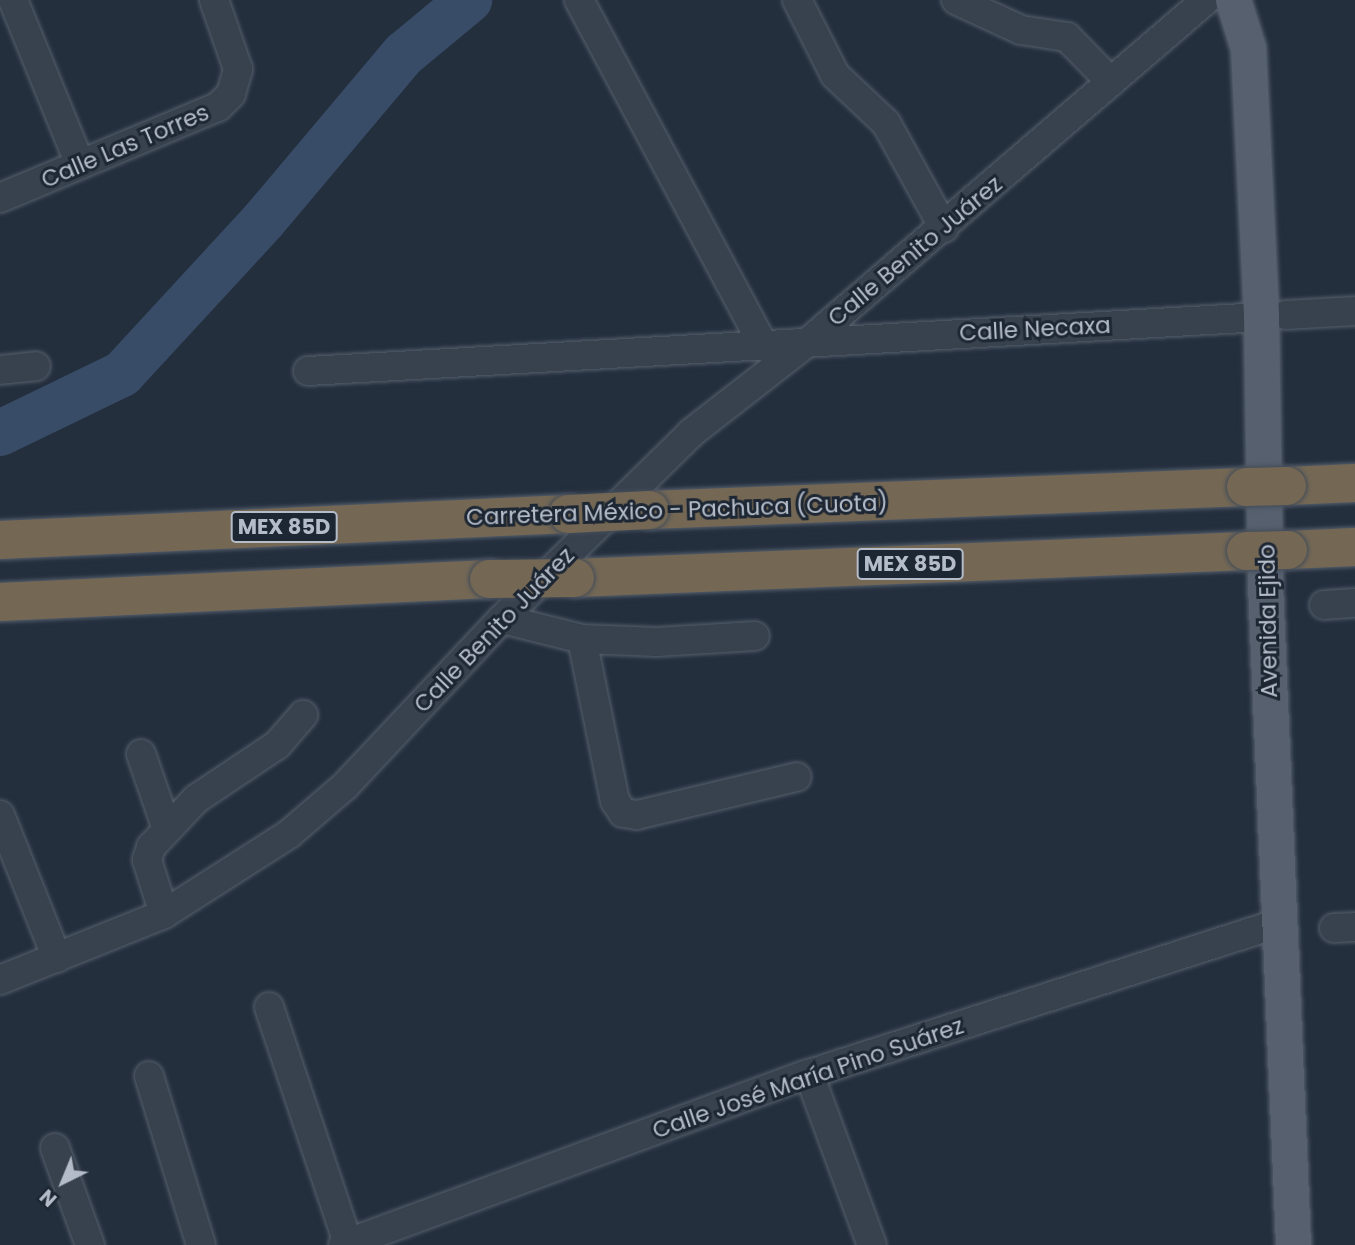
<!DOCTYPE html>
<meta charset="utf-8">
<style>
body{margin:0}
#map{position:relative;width:1355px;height:1245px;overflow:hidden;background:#242f3e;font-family:Poppins,sans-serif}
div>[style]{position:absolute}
.river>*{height:46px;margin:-23px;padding:0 23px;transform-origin:23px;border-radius:23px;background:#394c67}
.roads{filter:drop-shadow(0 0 2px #565f6c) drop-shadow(0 0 2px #565f6c)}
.minor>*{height:28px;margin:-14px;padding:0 14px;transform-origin:14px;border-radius:14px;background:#38414e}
.major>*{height:35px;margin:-17.5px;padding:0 17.5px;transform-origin:17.5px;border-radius:17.5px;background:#56606e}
.highway>*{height:38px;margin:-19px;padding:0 19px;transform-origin:19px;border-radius:19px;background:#746855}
.bridges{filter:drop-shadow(0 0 2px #434c59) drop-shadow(0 0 2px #434c59)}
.highway-bridge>*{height:38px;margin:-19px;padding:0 19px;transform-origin:19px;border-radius:19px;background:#746855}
span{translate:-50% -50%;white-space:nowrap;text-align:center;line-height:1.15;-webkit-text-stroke:6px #1d2633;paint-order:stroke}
.shield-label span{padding:2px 5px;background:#1d2633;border:2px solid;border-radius:5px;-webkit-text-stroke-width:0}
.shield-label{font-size:21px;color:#b4bcc9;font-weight:700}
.street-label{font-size:23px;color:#b4bcc9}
.north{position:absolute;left:28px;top:1147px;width:70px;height:70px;-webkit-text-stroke:5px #1d2633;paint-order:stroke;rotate:223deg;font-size:19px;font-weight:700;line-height:28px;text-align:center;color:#b4bcc9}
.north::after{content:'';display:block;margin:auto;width:24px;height:32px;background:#b4bcc9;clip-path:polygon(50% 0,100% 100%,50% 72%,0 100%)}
</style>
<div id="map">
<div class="river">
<i style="left:0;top:433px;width:136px;rotate:-25.8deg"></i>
<i style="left:122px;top:374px;width:209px;rotate:-47.3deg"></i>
<i style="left:264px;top:220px;width:217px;rotate:-49.9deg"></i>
<i style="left:404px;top:54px;width:85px;rotate:-39.7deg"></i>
</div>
<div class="roads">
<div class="minor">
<i style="left:13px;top:0;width:177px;rotate:67.8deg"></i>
<i style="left:579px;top:0;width:393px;rotate:61.9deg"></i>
<i style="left:797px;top:0;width:84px;rotate:63.1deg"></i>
<i style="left:835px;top:75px;width:70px;rotate:43.3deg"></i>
<i style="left:886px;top:123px;width:120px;rotate:61.1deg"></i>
<i style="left:956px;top:0;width:72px;rotate:24.8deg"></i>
<i style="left:1021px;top:30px;width:47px;rotate:8.7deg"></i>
<i style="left:1067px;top:37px;width:63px;rotate:45.6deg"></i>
<i style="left:0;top:198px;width:236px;rotate:-22.7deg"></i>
<i style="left:218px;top:107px;width:18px;rotate:-45deg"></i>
<i style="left:231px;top:94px;width:26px;rotate:-74deg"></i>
<i style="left:238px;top:69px;width:73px;rotate:-109.2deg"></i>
<i style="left:1286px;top:315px;width:69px;rotate:-3.3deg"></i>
<i style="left:0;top:370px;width:36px;rotate:-6deg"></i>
<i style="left:308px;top:371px;width:955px;rotate:-3.24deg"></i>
<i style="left:1324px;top:605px;width:31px;rotate:-4deg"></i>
<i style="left:502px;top:619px;width:82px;rotate:14deg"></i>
<i style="left:582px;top:639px;width:75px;rotate:2.3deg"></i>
<i style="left:657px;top:642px;width:98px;rotate:-3.5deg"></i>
<i style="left:582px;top:639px;width:165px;rotate:78.5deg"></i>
<i style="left:615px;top:801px;width:14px;rotate:56deg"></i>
<i style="left:623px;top:813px;width:14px;rotate:8deg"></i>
<i style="left:637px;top:815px;width:164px;rotate:-13.4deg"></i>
<i style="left:141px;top:754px;width:76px;rotate:70.9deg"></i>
<i style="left:0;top:815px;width:154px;rotate:68.3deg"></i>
<i style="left:164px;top:914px;width:57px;rotate:-107.5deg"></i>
<i style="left:147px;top:860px;width:14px;rotate:-73deg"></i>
<i style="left:151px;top:847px;width:66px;rotate:-46.8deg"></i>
<i style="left:196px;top:799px;width:97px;rotate:-33.7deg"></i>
<i style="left:277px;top:745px;width:40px;rotate:-49deg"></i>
<i style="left:1334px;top:928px;width:21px;rotate:-3deg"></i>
<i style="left:0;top:980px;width:177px;rotate:-21.9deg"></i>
<i style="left:164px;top:914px;width:148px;rotate:-32.6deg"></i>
<i style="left:289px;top:834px;width:74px;rotate:-40.6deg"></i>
<i style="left:345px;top:786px;width:229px;rotate:-46.8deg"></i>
<i style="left:502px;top:619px;width:265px;rotate:-44.5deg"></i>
<i style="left:691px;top:433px;width:148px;rotate:-37.9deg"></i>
<i style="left:808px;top:342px;width:525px;rotate:-40.67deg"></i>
<i style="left:269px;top:1007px;width:249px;rotate:71.5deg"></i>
<i style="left:809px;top:1074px;width:182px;rotate:69.8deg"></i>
<i style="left:149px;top:1076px;width:177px;rotate:72.9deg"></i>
<i style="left:55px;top:1148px;width:103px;rotate:70.2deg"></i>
<i style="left:343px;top:1245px;width:496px;rotate:-20.2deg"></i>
<i style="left:809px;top:1074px;width:493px;rotate:-17.8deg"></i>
</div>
<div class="major">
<i style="left:1233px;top:0;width:50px;rotate:72.6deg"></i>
<i style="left:1248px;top:48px;width:269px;rotate:87.2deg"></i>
<i style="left:1261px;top:317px;width:267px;rotate:89.1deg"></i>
<i style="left:1265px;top:584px;width:662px;rotate:87.57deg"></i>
</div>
<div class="highway">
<i style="left:1287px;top:486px;width:68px;rotate:-2.5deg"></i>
<i style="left:650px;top:510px;width:596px;rotate:-2.21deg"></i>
<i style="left:0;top:540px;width:569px;rotate:-2.62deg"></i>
<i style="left:1288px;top:550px;width:67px;rotate:-2.6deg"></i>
<i style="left:575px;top:578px;width:672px;rotate:-2.3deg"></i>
<i style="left:0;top:602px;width:490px;rotate:-2.7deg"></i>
</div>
</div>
<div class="bridges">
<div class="highway-bridge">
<i style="left:1246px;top:487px;width:41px;rotate:-1.4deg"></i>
<i style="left:568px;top:514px;width:82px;rotate:-2.8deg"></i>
<i style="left:1246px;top:551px;width:42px;rotate:-1.4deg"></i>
<i style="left:489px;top:579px;width:86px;rotate:-0.7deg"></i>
</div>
</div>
<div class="shield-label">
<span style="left:284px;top:527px">MEX 85D</span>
<span style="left:910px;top:564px">MEX 85D</span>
</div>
<div class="street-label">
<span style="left:125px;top:146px;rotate:-23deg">Calle Las Torres</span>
<span style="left:915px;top:251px;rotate:-40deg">Calle Benito Juárez</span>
<span style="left:1035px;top:329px;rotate:-3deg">Calle Necaxa</span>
<span style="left:677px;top:510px;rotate:-2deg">Carretera México - Pachuca (Cuota)</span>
<span style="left:1268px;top:621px;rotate:-91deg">Avenida Ejido</span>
<span style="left:494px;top:630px;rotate:-46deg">Calle Benito Juárez</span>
<span style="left:808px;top:1078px;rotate:-19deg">Calle José María Pino Suárez</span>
</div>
<div class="north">N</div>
</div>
